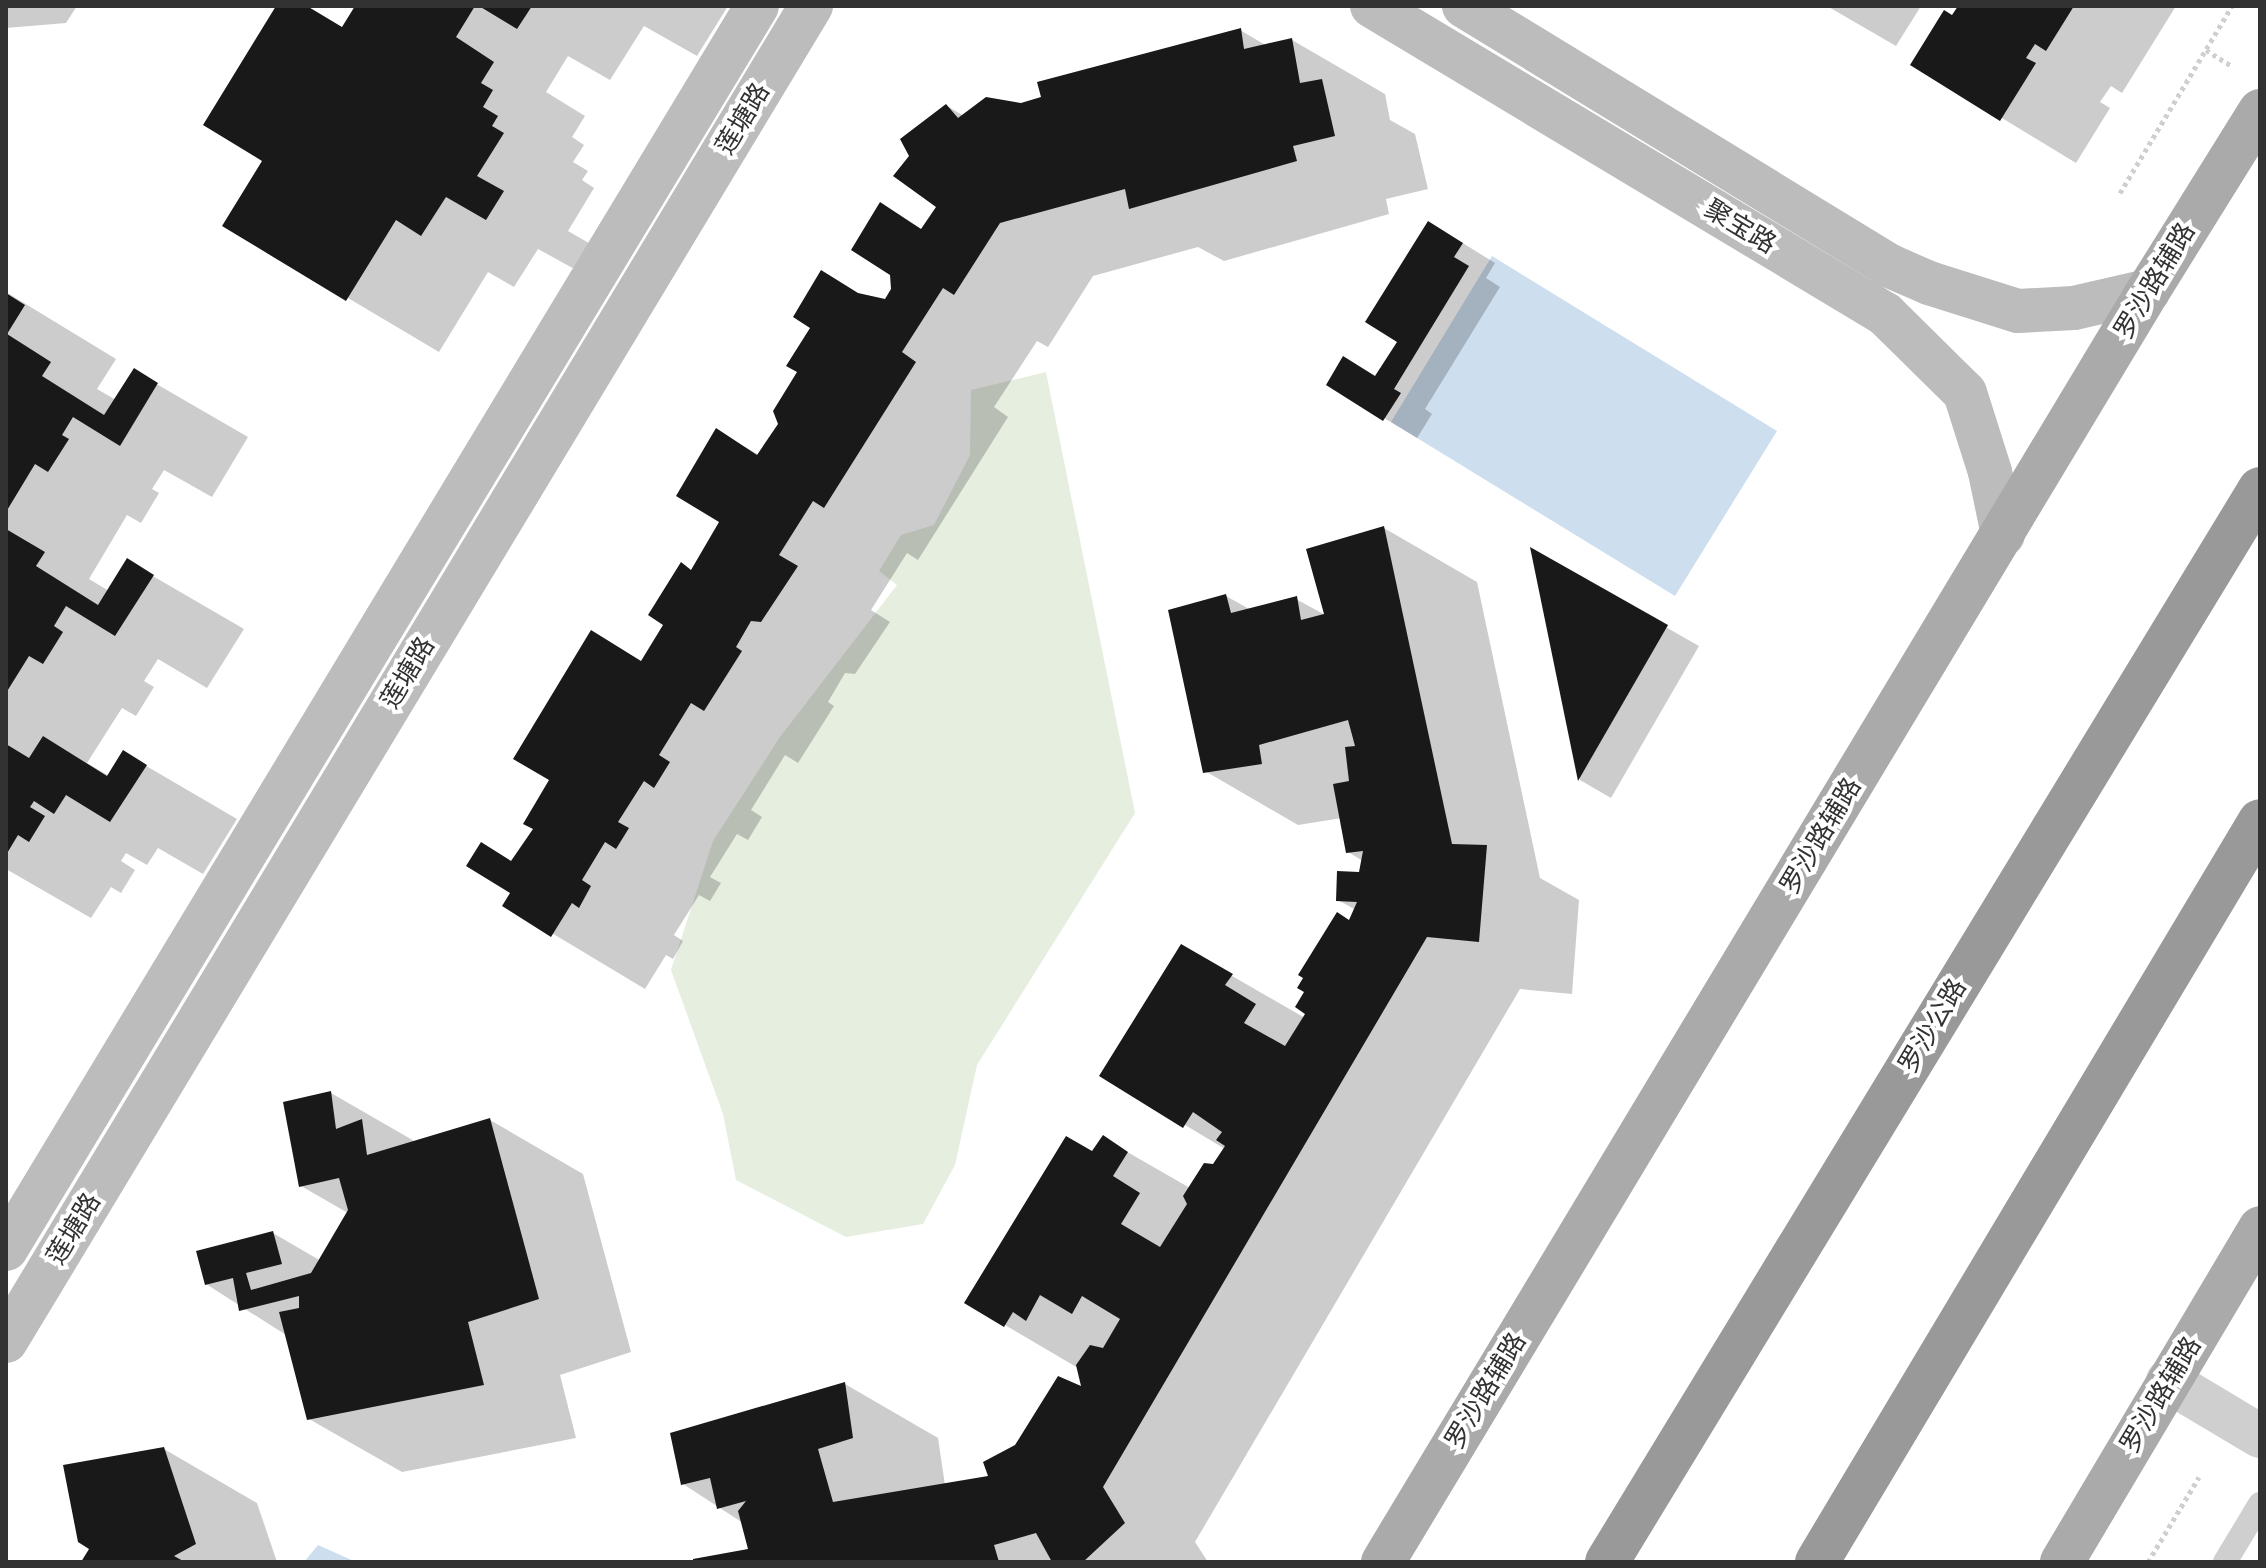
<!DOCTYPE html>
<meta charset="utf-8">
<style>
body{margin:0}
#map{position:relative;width:2266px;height:1568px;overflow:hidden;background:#fff;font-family:"DejaVu Sans","Noto Sans SC",sans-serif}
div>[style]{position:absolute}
.green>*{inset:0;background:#e6eee0}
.water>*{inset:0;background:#cddeee}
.shadow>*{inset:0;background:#0003}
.building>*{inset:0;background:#191919}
.path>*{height:5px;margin-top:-2.5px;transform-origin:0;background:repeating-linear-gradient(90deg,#cfcfcf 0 4px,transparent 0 8px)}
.lane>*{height:24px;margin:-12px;padding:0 12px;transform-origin:12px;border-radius:12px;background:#cfcfcf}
.street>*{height:44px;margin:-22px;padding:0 22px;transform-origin:22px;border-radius:22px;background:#cfcfcf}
.secondary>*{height:44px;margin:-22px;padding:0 22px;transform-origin:22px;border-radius:22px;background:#bcbcbc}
.primary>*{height:44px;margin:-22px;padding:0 22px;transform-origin:22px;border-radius:22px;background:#aaa}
.highway>*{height:44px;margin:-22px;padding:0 22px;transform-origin:22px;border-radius:22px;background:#999}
span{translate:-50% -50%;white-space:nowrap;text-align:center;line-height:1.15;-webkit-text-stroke:8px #fff;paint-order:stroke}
.street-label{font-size:26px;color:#323232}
.frame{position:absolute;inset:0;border:8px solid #323232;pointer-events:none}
</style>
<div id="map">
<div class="green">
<i style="clip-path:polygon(1046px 372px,1135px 813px,977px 1065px,955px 1165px,923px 1224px,846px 1237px,736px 1180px,723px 1114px,671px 970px,713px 841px,780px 737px,897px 585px,879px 571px,901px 535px,934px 525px,970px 455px,971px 390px)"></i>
</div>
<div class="water">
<i style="clip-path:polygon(1492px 256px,1777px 431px,1675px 596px,1391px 422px)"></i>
<i style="clip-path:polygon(318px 1545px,356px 1562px,304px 1562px)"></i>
</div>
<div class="shadow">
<i style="clip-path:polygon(6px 6px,77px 6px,66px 23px,6px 28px)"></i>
<i style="clip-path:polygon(278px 6px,303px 6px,343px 29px,357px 6px,728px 6px,697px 56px,644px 26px,610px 80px,568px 56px,546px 92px,585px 116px,572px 137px,584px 145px,573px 162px,588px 171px,582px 180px,594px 188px,568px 231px,594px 246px,578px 271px,538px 249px,514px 287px,488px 272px,439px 352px,225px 225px,264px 160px)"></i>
<i style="clip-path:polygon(1827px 6px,1921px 6px,1896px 46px)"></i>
<i style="clip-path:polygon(1960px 6px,2176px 6px,2122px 93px,2111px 86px,2100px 102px,2110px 108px,2076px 163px,1913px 64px)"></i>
<i style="clip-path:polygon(1240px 30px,1267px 46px,1292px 40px,1385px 94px,1390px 120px,1415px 134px,1428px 189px,1386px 199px,1389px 214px,1224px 261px,1198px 247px,1093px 276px,1048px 347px,1037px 341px,994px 407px,1008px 417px,918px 560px,907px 553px,871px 610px,890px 622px,855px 674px,845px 673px,828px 702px,834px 706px,798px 763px,785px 755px,751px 810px,762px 817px,748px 840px,737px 834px,710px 877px,721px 883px,710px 901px,699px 895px,674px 935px,683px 941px,673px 959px,666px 955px,645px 989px,505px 905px,513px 893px,512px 862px,666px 624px,722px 521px,717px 431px,759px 455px,862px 296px,886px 301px,893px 289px,881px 205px,923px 230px,939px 207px,947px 106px,964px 116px,1021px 105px)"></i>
<i style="clip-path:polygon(1461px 242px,1495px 263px,1486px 278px,1500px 287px,1425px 409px,1432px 414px,1417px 438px,1328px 384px,1376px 378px)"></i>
<i style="clip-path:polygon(6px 292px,116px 359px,97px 389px,116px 400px,134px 371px,248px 437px,212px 497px,164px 470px,152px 489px,159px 493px,141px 523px,127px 515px,89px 579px,109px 591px,127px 561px,244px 629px,207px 688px,158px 659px,144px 681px,154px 687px,136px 716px,122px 708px,87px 763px,109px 776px,124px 753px,237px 819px,203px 874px,158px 848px,147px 865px,126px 853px,121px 861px,135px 870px,121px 893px,111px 887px,91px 918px,6px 869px)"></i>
<i style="clip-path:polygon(1384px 528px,1477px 582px,1540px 878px,1579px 900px,1572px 994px,1520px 989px,1195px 1542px,1208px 1562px,695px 1562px,751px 1551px,743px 1523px,683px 1484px,845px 1384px,938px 1438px,945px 1485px,990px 1477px,1017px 1446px,1084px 1390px,1078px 1368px,1005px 1325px,1093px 1153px,1103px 1138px,1190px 1188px,1214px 1166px,1225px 1149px,1102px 1075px,1182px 947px,1305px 1018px,1356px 910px,1338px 900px,1360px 874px,1363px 861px,1348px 852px,1342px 818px,1298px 825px,1205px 771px,1226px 596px,1251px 610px,1296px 599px,1327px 616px)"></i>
<i style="clip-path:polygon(1532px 551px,1699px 646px,1611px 798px,1580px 780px)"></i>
<i style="clip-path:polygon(331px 1093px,416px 1142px,490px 1120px,583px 1174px,631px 1352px,560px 1375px,576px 1438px,402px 1472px,309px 1419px,286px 1335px,206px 1284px,273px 1233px,321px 1261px,348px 1213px,301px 1186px)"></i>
<i style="clip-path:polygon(164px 1449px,257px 1503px,277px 1562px,83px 1562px)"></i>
</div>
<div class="building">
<i style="clip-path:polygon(276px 6px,307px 6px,342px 27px,355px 6px,475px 6px,456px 37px,494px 62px,481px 83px,493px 90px,483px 107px,498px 116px,492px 126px,504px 133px,477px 176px,504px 191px,486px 220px,446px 197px,421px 236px,396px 220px,346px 301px,222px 226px,262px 161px,203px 125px)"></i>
<i style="clip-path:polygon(479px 6px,532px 6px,517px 29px)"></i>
<i style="clip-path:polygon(1958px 6px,2074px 6px,2046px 51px,2035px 44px,2026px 58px,2036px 63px,2000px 121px,1910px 65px,1944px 10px,1952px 15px)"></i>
<i style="clip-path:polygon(1241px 28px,1244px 49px,1292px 38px,1300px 83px,1322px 79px,1335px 136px,1293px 146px,1297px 161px,1129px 209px,1125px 189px,1000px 223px,954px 295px,943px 288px,902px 352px,916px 362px,824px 508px,813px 501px,779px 555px,798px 566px,761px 622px,751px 621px,736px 647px,742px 651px,704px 711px,691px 703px,659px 755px,670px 762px,654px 788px,644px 781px,618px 822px,629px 828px,616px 849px,605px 842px,582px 880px,591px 886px,579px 908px,572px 903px,551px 937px,502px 906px,510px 893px,466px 866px,481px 842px,511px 861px,533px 829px,523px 824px,549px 780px,513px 759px,591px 630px,641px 661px,663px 625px,648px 615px,681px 562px,691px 570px,719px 522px,676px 496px,716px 428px,757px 455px,778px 424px,773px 411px,797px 372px,786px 366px,810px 328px,793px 317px,821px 270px,858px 293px,885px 299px,891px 289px,890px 275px,851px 250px,880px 202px,921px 229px,936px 207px,893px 176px,909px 156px,900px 139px,946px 104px,958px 118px,986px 97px,1021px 103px,1041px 97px,1037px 82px)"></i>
<i style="clip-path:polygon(1428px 221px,1463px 243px,1454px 257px,1469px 266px,1394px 389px,1401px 393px,1383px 421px,1326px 385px,1343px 356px,1375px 376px,1397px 342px,1365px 322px)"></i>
<i style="clip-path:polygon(6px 293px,25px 305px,7px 334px,51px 362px,42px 376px,104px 415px,134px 368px,158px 383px,120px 446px,73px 417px,62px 435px,69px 439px,48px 472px,35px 464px,6px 512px)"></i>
<i style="clip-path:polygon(1384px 526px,1452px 844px,1487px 845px,1479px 942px,1427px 937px,1103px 1487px,1125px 1523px,1083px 1562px,1052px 1562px,1036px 1533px,994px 1545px,999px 1562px,693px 1562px,693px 1559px,748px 1549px,738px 1511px,746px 1501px,717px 1509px,710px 1478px,681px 1485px,670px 1433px,845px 1382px,853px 1438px,818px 1449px,833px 1502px,988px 1476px,983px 1462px,1015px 1445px,1058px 1376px,1081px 1386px,1076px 1365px,1090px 1345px,1103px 1348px,1120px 1319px,1082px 1296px,1072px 1314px,1040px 1295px,1026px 1321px,1013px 1312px,1004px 1327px,964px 1303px,1066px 1136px,1092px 1151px,1103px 1135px,1128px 1152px,1113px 1176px,1140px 1193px,1121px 1224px,1160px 1247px,1187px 1204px,1183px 1196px,1204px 1163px,1213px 1164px,1225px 1146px,1216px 1140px,1222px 1132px,1193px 1112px,1183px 1128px,1099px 1076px,1181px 944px,1233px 974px,1225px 985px,1256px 1004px,1244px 1023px,1285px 1046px,1305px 1014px,1295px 1007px,1304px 992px,1297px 988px,1303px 978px,1298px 975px,1337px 912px,1349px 920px,1357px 902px,1336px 901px,1337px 871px,1359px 872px,1363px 851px,1346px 853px,1333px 784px,1349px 781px,1345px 747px,1355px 746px,1348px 720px,1259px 745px,1262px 764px,1203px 773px,1168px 610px,1226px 594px,1231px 613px,1297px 596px,1301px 620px,1324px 614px,1306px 549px)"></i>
<i style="clip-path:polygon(6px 529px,45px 552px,36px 566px,98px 605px,127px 558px,154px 575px,115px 636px,66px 606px,54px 626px,63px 632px,43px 664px,29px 656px,6px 693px)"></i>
<i style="clip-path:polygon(1530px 547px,1668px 625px,1578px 781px)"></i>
<i style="clip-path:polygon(43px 736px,107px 776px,123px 750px,147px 765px,110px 822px,66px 795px,54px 814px,34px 801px,30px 807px,45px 816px,29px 842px,18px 835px,6px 855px,6px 744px,29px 758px)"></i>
<i style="clip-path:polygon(331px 1091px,336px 1129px,362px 1119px,367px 1155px,490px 1118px,539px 1299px,468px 1322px,484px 1385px,307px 1420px,279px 1312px,299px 1308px,299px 1296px,239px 1311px,233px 1278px,205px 1285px,196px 1251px,273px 1231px,282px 1264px,246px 1273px,251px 1290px,311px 1273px,348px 1210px,339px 1178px,299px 1187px,283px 1102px)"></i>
<i style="clip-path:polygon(164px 1447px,196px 1544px,174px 1556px,185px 1562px,81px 1562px,89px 1549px,78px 1542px,63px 1465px)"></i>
</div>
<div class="path">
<i style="left:2206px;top:50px;width:31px;rotate:32deg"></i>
<i style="left:2120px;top:193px;width:218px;rotate:-59.1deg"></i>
<i style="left:2148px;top:1562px;width:99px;rotate:-59deg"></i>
</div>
<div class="lane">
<i style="left:2225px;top:1562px;width:68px;rotate:-58.9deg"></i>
</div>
<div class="street">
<i style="left:2168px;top:1381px;width:107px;rotate:30.9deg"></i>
</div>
<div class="secondary">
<i style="left:1372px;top:6px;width:598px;rotate:30.98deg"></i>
<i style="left:1885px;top:314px;width:112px;rotate:44.6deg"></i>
<i style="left:1965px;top:393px;width:83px;rotate:72.4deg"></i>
<i style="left:1990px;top:472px;width:64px;rotate:78.3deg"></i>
<i style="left:1464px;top:6px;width:499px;rotate:31.4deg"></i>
<i style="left:1890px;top:266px;width:43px;rotate:23.6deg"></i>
<i style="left:1929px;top:283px;width:93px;rotate:17.5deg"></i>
<i style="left:2018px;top:311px;width:56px;rotate:-3.1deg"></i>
<i style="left:2074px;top:308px;width:76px;rotate:-12.9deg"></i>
<i style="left:6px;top:1249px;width:1452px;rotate:-58.86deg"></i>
<i style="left:6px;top:1341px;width:1559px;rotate:-58.91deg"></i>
</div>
<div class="primary">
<i style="left:1383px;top:1562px;width:1483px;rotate:-58.96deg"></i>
<i style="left:2148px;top:291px;width:212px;rotate:-58.1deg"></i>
<i style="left:2062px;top:1562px;width:388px;rotate:-59.3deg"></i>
</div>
<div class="highway">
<i style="left:1607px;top:1562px;width:1256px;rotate:-58.68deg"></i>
<i style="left:1817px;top:1562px;width:863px;rotate:-59.13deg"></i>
</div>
<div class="street-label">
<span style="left:743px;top:119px;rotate:-59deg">莲塘路</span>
<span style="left:1740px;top:227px;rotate:31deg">聚宝路</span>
<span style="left:2155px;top:281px;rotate:-59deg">罗沙路辅路</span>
<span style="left:408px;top:673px;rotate:-59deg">莲塘路</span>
<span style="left:1821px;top:836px;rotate:-59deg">罗沙路辅路</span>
<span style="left:1933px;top:1026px;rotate:-59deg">罗沙公路</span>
<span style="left:74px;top:1229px;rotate:-59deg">莲塘路</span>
<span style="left:1486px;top:1391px;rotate:-59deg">罗沙路辅路</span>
<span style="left:2161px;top:1395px;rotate:-59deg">罗沙路辅路</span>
</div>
<div class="frame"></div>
</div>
